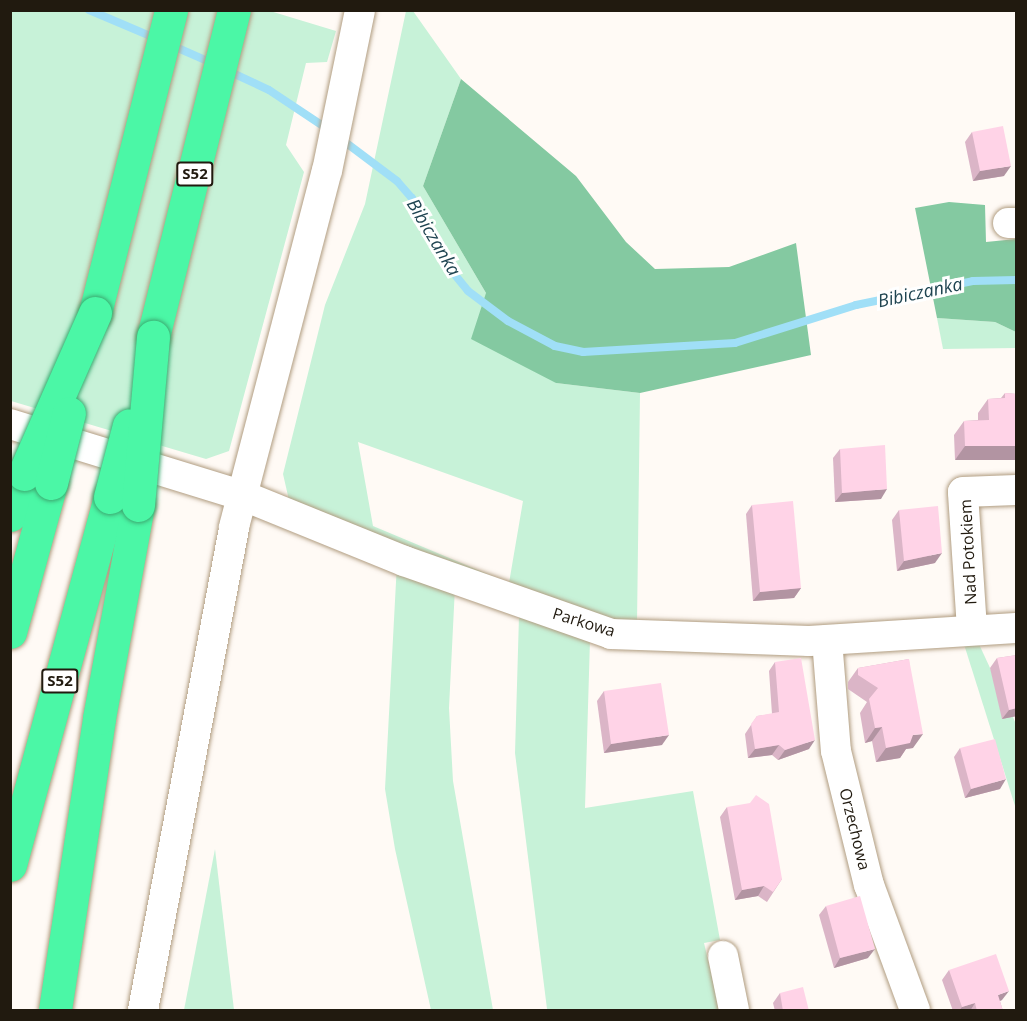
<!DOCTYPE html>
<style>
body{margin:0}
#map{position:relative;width:1027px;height:1021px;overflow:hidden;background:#fffaf5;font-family:"Open Sans",sans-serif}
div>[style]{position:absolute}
.green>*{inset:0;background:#c7f2d8}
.forest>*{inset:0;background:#84c9a1}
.stream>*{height:8px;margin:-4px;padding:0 4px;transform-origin:4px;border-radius:4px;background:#a0dff7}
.roads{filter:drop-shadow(0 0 2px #b19d81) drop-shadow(0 0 2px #b19d81)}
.street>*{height:30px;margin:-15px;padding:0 15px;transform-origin:15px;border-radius:15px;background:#fff}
.highway>*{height:33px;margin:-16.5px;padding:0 16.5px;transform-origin:16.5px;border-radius:16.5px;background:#4bf7a6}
.bridges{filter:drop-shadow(0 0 2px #3caa71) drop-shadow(0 0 2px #3caa71)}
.highway-bridge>*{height:33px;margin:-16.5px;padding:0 16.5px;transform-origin:16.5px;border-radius:16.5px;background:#4bf7a6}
.wall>*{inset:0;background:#dbb5c7}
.shaded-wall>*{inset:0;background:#b294a2}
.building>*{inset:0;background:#ffd3e7}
span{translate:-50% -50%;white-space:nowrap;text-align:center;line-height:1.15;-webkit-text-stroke:6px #fff;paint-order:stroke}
.shield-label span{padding:2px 4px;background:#fff;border:2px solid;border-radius:4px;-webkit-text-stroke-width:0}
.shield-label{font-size:15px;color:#211a0f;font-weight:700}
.street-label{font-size:16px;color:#211a0f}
.water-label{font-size:18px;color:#1f4451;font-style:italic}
.frame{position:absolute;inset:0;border:12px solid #211a0f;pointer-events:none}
</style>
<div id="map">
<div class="green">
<i style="clip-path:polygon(10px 11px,270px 11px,336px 31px,327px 62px,306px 63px,286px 145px,304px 172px,229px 451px,206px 459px,11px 401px)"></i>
<i style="clip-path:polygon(evenodd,406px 11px,413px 11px,461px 79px,423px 186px,486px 293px,556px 383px,640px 393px,637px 624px,609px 621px,291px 509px,283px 474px,325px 305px,365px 204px,406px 11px,358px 442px,523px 501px,509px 583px,373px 526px,358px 442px)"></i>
<i style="clip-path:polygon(937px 318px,995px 322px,1016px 332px,1016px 348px,943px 349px)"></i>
<i style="clip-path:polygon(397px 563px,455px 587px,449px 708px,453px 781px,493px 1010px,431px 1010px,395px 849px,385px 789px)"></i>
<i style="clip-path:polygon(519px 616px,590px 640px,585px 808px,693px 791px,720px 940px,704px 943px,720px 1010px,543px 1010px,547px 1009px,515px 753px)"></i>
<i style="clip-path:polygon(962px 638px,978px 642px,1016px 724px,1016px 809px)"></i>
<i style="clip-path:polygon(215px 849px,234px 1010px,184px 1010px)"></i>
</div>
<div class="forest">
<i style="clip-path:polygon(461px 79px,576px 176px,626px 242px,655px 269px,729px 267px,796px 243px,811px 355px,640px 393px,556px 383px,471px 339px,486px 293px,423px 186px)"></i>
<i style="clip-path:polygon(949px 202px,985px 205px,986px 242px,1016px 239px,1016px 332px,995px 322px,937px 318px,915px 208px)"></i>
</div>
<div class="stream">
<i style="left:89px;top:10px;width:72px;rotate:23deg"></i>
<i style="left:171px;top:45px;width:45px;rotate:23.7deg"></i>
<i style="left:226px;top:70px;width:47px;rotate:24.9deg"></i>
<i style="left:269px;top:90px;width:72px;rotate:33.7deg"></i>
<i style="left:341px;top:139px;width:70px;rotate:36.9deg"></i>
<i style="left:397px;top:181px;width:23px;rotate:49deg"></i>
<i style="left:412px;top:198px;width:68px;rotate:63.8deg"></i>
<i style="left:442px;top:259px;width:41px;rotate:50.9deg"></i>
<i style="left:468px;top:291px;width:50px;rotate:36.9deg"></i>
<i style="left:508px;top:321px;width:53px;rotate:28deg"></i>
<i style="left:555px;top:346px;width:29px;rotate:12deg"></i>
<i style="left:583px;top:352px;width:152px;rotate:-3.4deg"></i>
<i style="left:735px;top:343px;width:127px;rotate:-17.4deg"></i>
<i style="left:856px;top:305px;width:119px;rotate:-11.6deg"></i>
<i style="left:973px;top:281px;width:43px;rotate:-1.3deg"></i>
</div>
<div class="roads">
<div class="street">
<i style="left:1008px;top:223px;width:8px"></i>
<i style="left:10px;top:424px;width:245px;rotate:17.1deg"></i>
<i style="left:244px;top:496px;width:173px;rotate:22.1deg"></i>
<i style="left:404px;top:561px;width:219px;rotate:19.4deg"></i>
<i style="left:611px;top:634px;width:198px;rotate:2deg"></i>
<i style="left:809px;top:641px;width:207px;rotate:-3.6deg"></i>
<i style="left:972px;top:629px;width:137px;rotate:-93.8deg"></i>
<i style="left:963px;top:492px;width:53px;rotate:-2.2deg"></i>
<i style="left:827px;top:640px;width:111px;rotate:85.4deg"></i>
<i style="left:836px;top:751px;width:138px;rotate:76.2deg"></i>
<i style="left:869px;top:885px;width:133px;rotate:69.8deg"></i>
<i style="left:723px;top:956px;width:55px;rotate:78.5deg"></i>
<i style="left:143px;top:1010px;width:491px;rotate:-79.3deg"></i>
<i style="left:234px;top:527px;width:368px;rotate:-75.4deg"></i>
<i style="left:327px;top:171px;width:164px;rotate:-78.4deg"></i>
</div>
<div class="highway">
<i style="left:95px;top:313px;width:312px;rotate:-75.9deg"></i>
<i style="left:153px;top:337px;width:337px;rotate:-76.1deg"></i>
<i style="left:10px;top:515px;width:43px;rotate:-71.1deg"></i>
<i style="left:10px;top:632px;width:155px;rotate:-74.6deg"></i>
<i style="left:10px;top:865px;width:381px;rotate:-74.8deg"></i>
<i style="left:55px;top:1010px;width:295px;rotate:-81.4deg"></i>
<i style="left:99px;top:718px;width:217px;rotate:-79.6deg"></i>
</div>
</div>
<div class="bridges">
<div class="highway-bridge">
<i style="left:24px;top:474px;width:176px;rotate:-66.2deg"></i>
<i style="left:51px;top:483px;width:72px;rotate:-75.6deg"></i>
<i style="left:110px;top:497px;width:74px;rotate:-75.2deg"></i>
<i style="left:138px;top:505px;width:169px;rotate:-84.9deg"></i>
</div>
</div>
<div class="wall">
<i style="clip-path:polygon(972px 132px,1004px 176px,973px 181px,965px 142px)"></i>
<i style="clip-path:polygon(1005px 393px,1017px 394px,955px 460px,954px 435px,964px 421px,978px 420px,978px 413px,988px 399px,1001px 398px)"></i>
<i style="clip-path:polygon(840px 449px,881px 499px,835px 502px,833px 458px)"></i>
<i style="clip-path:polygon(752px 505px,801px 588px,794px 598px,753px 601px,746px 514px)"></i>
<i style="clip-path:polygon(899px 510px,935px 563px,897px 571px,892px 520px)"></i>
<i style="clip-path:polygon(1017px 655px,1017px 716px,1002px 719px,990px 668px,997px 658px)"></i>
<i style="clip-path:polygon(909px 659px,913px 748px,906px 749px,900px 758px,876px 762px,872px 741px,865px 743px,860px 713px,867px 702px,848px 689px,848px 682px,858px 668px)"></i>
<i style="clip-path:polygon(775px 662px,809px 749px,778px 760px,772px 755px,748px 758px,745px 734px,757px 716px,772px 714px,769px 671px)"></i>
<i style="clip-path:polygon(604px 691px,662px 745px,604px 753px,597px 701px)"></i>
<i style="clip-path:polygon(960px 748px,1000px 789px,965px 798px,954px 757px)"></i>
<i style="clip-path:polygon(727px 807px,782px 879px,767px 902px,758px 896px,735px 900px,720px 817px)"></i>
<i style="clip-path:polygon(826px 906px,868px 958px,834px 968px,819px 915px)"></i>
<i style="clip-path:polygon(949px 970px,1002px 1000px,1000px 1001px,1003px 1011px,953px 1011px,942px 980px)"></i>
<i style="clip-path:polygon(780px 993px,809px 1011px,775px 1011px,773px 1003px)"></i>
</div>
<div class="shaded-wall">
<i style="clip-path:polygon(1011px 166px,1004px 176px,973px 181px,980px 171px)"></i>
<i style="clip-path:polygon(965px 446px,1017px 446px,1017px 460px,955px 460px)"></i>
<i style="clip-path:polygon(887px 489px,881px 499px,835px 502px,842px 493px)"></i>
<i style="clip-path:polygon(942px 553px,935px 563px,897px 571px,904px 561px)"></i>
<i style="clip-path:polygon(801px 588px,794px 598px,753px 601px,760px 592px)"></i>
<i style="clip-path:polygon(1017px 708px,1017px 716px,1002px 719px,1009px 710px)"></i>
<i style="clip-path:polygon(882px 727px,872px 741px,865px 743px,875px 728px)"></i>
<i style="clip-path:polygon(923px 734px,913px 748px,906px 749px,900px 758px,876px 762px,886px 748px,913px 735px)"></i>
<i style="clip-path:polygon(669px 735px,662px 745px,604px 753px,611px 744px)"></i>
<i style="clip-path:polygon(815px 740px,809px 749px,778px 760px,785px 750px)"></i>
<i style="clip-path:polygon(779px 745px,772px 755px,748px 758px,755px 749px)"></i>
<i style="clip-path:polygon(1006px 779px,1000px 789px,965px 798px,971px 789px)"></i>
<i style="clip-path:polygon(764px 886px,758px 896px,735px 900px,742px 890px)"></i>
<i style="clip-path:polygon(875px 949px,868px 958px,834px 968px,840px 958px)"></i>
<i style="clip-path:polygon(1009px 991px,1002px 1000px,991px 1004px,998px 995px)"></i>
<i style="clip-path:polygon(975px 1003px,970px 1011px,959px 1011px,962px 1007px)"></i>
</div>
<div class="building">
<i style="clip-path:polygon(1003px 126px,1011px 166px,980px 171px,972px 132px)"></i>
<i style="clip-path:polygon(1005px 393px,1017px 394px,1017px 446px,965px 446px,964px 421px,989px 420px,988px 399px,1005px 398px)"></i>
<i style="clip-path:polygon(885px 445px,887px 489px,842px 493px,840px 449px)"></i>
<i style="clip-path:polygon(793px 501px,801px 588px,760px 592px,752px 505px)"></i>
<i style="clip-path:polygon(938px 506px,942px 553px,904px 561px,899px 510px)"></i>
<i style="clip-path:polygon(1017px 655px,1017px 708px,1009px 710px,997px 658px)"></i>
<i style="clip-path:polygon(801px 658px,815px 740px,785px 750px,779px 745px,755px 749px,751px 724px,757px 716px,779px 712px,775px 662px)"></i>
<i style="clip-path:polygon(909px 659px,923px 734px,913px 735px,910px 743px,886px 748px,882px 727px,875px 728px,869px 699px,878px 688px,858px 675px,858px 668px)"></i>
<i style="clip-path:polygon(661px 683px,669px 735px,611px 744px,604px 691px)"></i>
<i style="clip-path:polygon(995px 739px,1006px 779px,971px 789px,960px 748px)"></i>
<i style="clip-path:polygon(756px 795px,769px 804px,782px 879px,773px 892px,764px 886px,742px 890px,727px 807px,750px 803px)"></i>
<i style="clip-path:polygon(860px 896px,875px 949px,840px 958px,826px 906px)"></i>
<i style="clip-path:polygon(996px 954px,1009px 991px,998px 995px,1003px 1011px,977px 1011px,975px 1003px,962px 1007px,949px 970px)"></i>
<i style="clip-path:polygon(803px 987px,809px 1011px,783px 1011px,780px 993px)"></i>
</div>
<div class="shield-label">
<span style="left:195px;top:174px">S52</span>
<span style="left:60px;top:681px">S52</span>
</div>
<div class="street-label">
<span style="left:968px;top:552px;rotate:-93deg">Nad Potokiem</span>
<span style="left:584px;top:622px;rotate:17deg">Parkowa</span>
<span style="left:855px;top:829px;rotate:76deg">Orzechowa</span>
</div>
<div class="water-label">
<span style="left:434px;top:237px;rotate:59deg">Bibiczanka</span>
<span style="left:920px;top:292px;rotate:-12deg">Bibiczanka</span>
</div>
<div class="frame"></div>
</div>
